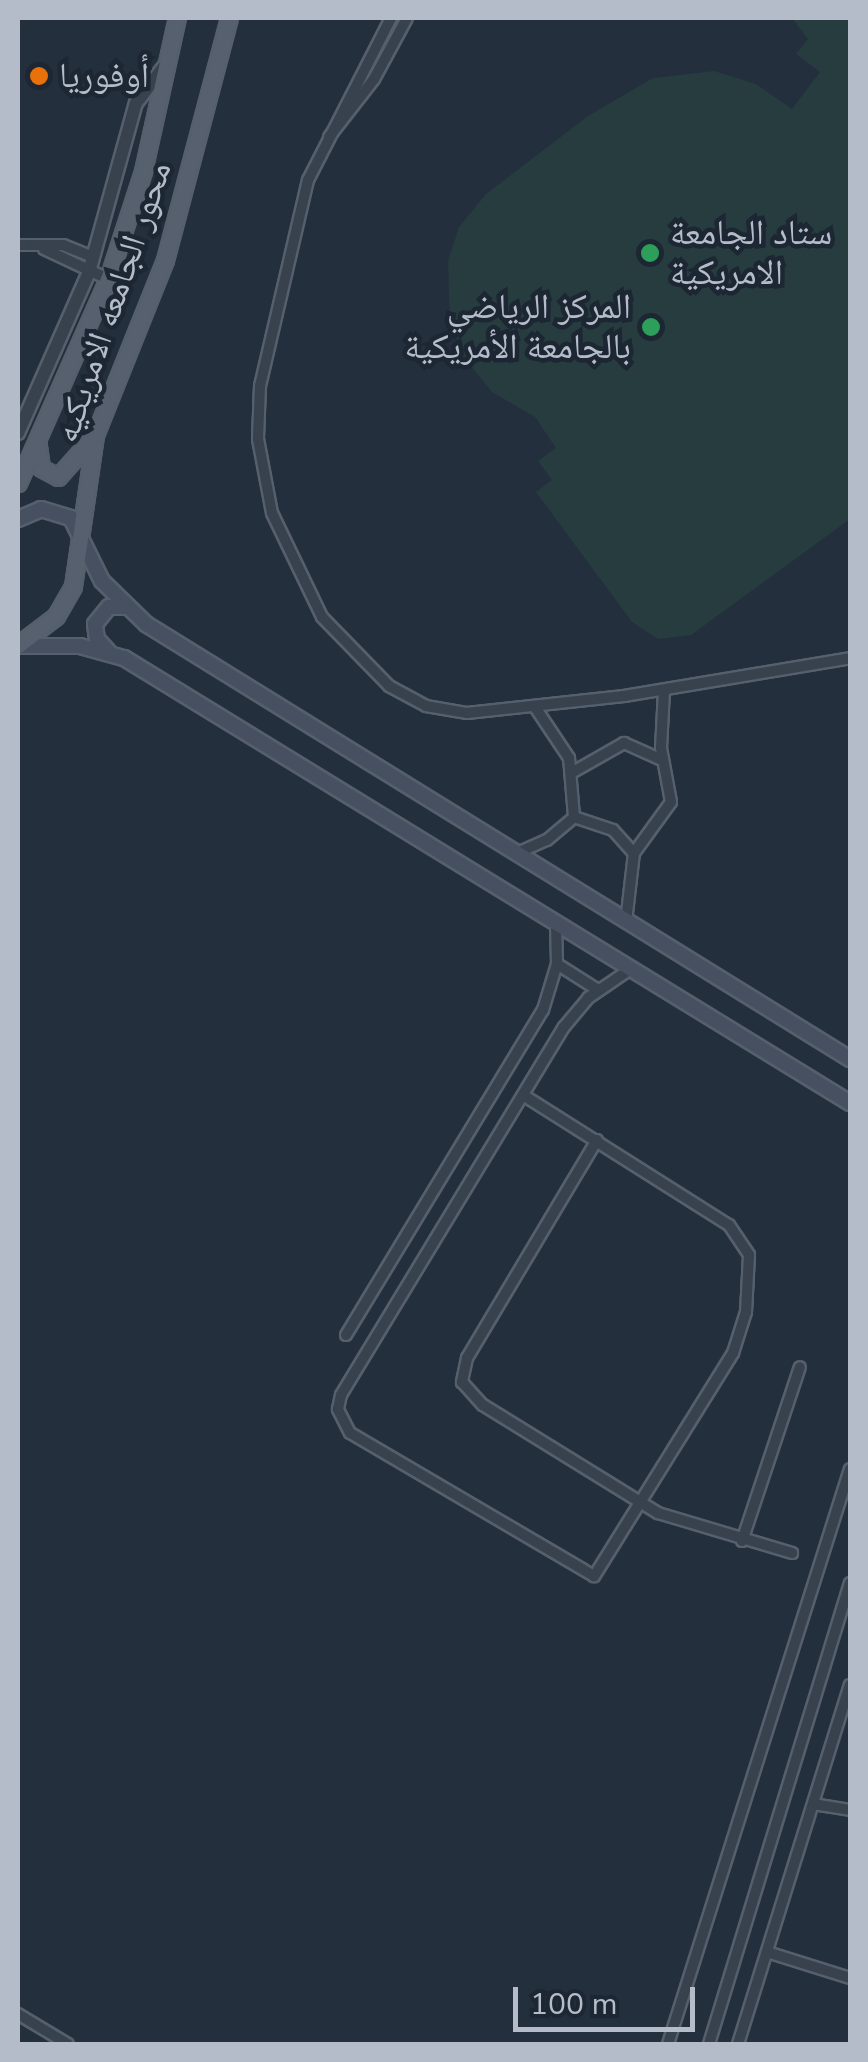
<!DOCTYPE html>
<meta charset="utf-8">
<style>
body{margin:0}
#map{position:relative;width:868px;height:2062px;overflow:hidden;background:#242f3e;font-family:"Nunito Sans","Noto Naskh Arabic",sans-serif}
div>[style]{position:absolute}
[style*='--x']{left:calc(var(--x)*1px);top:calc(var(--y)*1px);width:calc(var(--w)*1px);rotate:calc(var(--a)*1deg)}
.green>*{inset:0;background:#263c3f}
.roads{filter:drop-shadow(2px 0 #565f6c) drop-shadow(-2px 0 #565f6c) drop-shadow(0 2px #565f6c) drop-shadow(0 -2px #565f6c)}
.minor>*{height:10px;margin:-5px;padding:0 5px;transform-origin:5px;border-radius:5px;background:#38414e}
.tertiary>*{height:12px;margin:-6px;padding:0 6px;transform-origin:6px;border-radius:6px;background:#38414e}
.secondary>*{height:14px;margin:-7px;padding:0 7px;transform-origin:7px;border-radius:7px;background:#465061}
.primary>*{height:15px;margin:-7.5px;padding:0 7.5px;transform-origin:7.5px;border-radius:7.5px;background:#56606e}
.dots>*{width:28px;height:28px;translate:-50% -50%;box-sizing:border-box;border:5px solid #1d2633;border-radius:50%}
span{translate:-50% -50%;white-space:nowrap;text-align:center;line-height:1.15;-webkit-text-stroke:9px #1d2633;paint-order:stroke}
.poi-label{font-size:35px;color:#b4bcc9}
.left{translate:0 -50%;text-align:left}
.right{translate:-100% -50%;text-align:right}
.street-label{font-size:35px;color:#b4bcc9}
.frame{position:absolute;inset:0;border:20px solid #b4bcc9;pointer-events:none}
.scale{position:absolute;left:513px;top:1987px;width:182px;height:45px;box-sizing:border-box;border:5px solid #b4bcc9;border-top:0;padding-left:12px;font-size:30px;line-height:35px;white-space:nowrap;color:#b4bcc9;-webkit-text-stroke:8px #1d2633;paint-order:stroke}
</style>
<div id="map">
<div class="green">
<i style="clip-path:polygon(792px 18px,850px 18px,850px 519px,691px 635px,658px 639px,632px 622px,536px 492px,552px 480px,538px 461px,556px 448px,535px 417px,492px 392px,466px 360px,450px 320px,448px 261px,459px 227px,486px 194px,588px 116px,653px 78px,714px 71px,756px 84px,792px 109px,820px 72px,796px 54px,808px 39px)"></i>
</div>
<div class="roads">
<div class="minor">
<i style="--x:391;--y:18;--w:182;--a:117.1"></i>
<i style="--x:308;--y:180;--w:212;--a:103.1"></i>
<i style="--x:260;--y:386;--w:53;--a:92.2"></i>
<i style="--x:258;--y:439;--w:75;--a:79.3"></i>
<i style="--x:272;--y:513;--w:115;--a:64.3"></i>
<i style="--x:322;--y:617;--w:96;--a:45.8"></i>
<i style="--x:389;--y:686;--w:42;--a:28.4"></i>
<i style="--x:426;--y:706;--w:42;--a:9.7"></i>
<i style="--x:467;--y:713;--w:158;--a:-6.2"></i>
<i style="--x:624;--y:696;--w:229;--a:-9.5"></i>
<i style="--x:329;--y:137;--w:73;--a:-52.2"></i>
<i style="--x:374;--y:79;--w:69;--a:-61.6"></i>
<i style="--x:18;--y:245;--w:45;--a:0"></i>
<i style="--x:63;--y:245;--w:32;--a:22"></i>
<i style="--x:44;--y:249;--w:71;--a:25.1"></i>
<i style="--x:573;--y:772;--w:59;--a:-29.6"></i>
<i style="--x:624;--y:743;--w:42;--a:24.1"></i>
<i style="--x:574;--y:817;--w:41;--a:18.4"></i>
<i style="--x:613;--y:830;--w:31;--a:48"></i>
<i style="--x:515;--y:854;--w:35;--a:-24"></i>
<i style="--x:547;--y:840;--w:35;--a:-40"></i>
<i style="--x:574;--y:817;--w:59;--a:-94.8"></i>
<i style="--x:569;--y:758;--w:61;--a:-123.7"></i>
<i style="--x:626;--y:922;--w:69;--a:-83.4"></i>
<i style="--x:634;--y:853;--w:63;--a:-54"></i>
<i style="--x:671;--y:802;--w:55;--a:-100.5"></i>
<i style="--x:661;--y:748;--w:58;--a:-87"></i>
<i style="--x:557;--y:964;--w:49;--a:32.4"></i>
<i style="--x:523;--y:1095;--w:244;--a:32.3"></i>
<i style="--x:729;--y:1225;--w:36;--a:56"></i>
<i style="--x:749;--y:1255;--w:57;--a:93"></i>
<i style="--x:746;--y:1312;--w:43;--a:107.6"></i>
<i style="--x:733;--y:1353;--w:263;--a:121.9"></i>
<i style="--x:594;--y:1576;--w:283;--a:-149.6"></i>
<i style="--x:350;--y:1433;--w:27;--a:-117"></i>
<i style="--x:338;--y:1409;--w:14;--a:-78"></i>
<i style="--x:341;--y:1395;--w:430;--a:-58.8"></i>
<i style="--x:564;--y:1027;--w:38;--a:-50"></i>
<i style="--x:588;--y:998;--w:50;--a:-34.3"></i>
<i style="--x:597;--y:1140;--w:254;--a:120.8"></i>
<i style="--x:467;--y:1358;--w:25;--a:102"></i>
<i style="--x:462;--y:1382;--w:31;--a:48"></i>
<i style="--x:483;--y:1405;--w:206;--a:31.7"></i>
<i style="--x:658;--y:1513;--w:140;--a:16.6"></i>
<i style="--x:346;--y:1335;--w:380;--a:-58.8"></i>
<i style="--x:543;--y:1010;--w:48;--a:-73.1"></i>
<i style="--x:557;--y:964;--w:40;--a:-91.4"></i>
<i style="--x:742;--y:1541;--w:183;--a:-71.6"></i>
<i style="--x:813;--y:1804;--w:37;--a:9"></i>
<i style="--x:767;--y:1952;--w:87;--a:17.4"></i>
<i style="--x:18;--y:2014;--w:58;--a:31"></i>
<i style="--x:668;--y:2044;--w:603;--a:-72.44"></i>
<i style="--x:709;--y:2044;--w:482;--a:-73"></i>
<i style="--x:738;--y:2044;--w:376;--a:-72.7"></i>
</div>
<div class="tertiary">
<i style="--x:18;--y:433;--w:176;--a:-66.2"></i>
<i style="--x:89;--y:272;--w:175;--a:-74.5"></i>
<i style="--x:136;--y:103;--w:51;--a:-52.2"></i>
</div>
<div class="secondary">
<i style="--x:18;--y:519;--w:25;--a:-23"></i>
<i style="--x:41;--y:509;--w:31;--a:17"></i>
<i style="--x:71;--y:518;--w:70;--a:63.8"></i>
<i style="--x:102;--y:581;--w:62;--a:44.3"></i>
<i style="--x:146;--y:624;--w:828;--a:31.71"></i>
<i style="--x:18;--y:646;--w:62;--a:0"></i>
<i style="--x:80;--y:646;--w:46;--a:15.3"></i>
<i style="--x:124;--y:658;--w:852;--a:31.51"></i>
<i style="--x:108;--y:651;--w:16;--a:-133"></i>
<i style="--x:97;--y:639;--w:15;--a:-98"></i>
<i style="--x:95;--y:624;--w:22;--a:-51"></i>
<i style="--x:109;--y:607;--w:15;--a:0"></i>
</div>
<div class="primary">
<i style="--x:38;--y:446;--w:22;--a:82"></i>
<i style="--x:41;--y:468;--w:19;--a:28"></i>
<i style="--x:58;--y:477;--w:48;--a:-48.4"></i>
<i style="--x:18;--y:483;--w:223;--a:-66.2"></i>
<i style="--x:108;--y:279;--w:114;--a:-72"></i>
<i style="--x:143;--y:171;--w:157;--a:-77.5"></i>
<i style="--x:18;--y:645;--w:48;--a:-37.3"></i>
<i style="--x:56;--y:616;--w:34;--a:-60"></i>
<i style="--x:73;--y:586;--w:153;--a:-81.7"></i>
<i style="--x:95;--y:435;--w:188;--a:-68.2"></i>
<i style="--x:165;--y:260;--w:250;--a:-75.2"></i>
</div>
</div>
<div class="dots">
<i style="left:39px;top:76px;background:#e8710a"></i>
<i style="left:650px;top:253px;background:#2e9e5b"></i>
<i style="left:651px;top:327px;background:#2e9e5b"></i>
</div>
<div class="poi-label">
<span class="left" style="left:59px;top:76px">أوفوريا</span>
<span class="left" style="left:670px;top:253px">ستاد الجامعة<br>الامريكية</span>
<span class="right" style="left:631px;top:327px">المركز الرياضي<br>بالجامعة الأمريكية</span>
</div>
<div class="street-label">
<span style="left:113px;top:302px;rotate:-71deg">محور الجامعه الامريكيه</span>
</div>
<div class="frame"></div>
<div class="scale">100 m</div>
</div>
